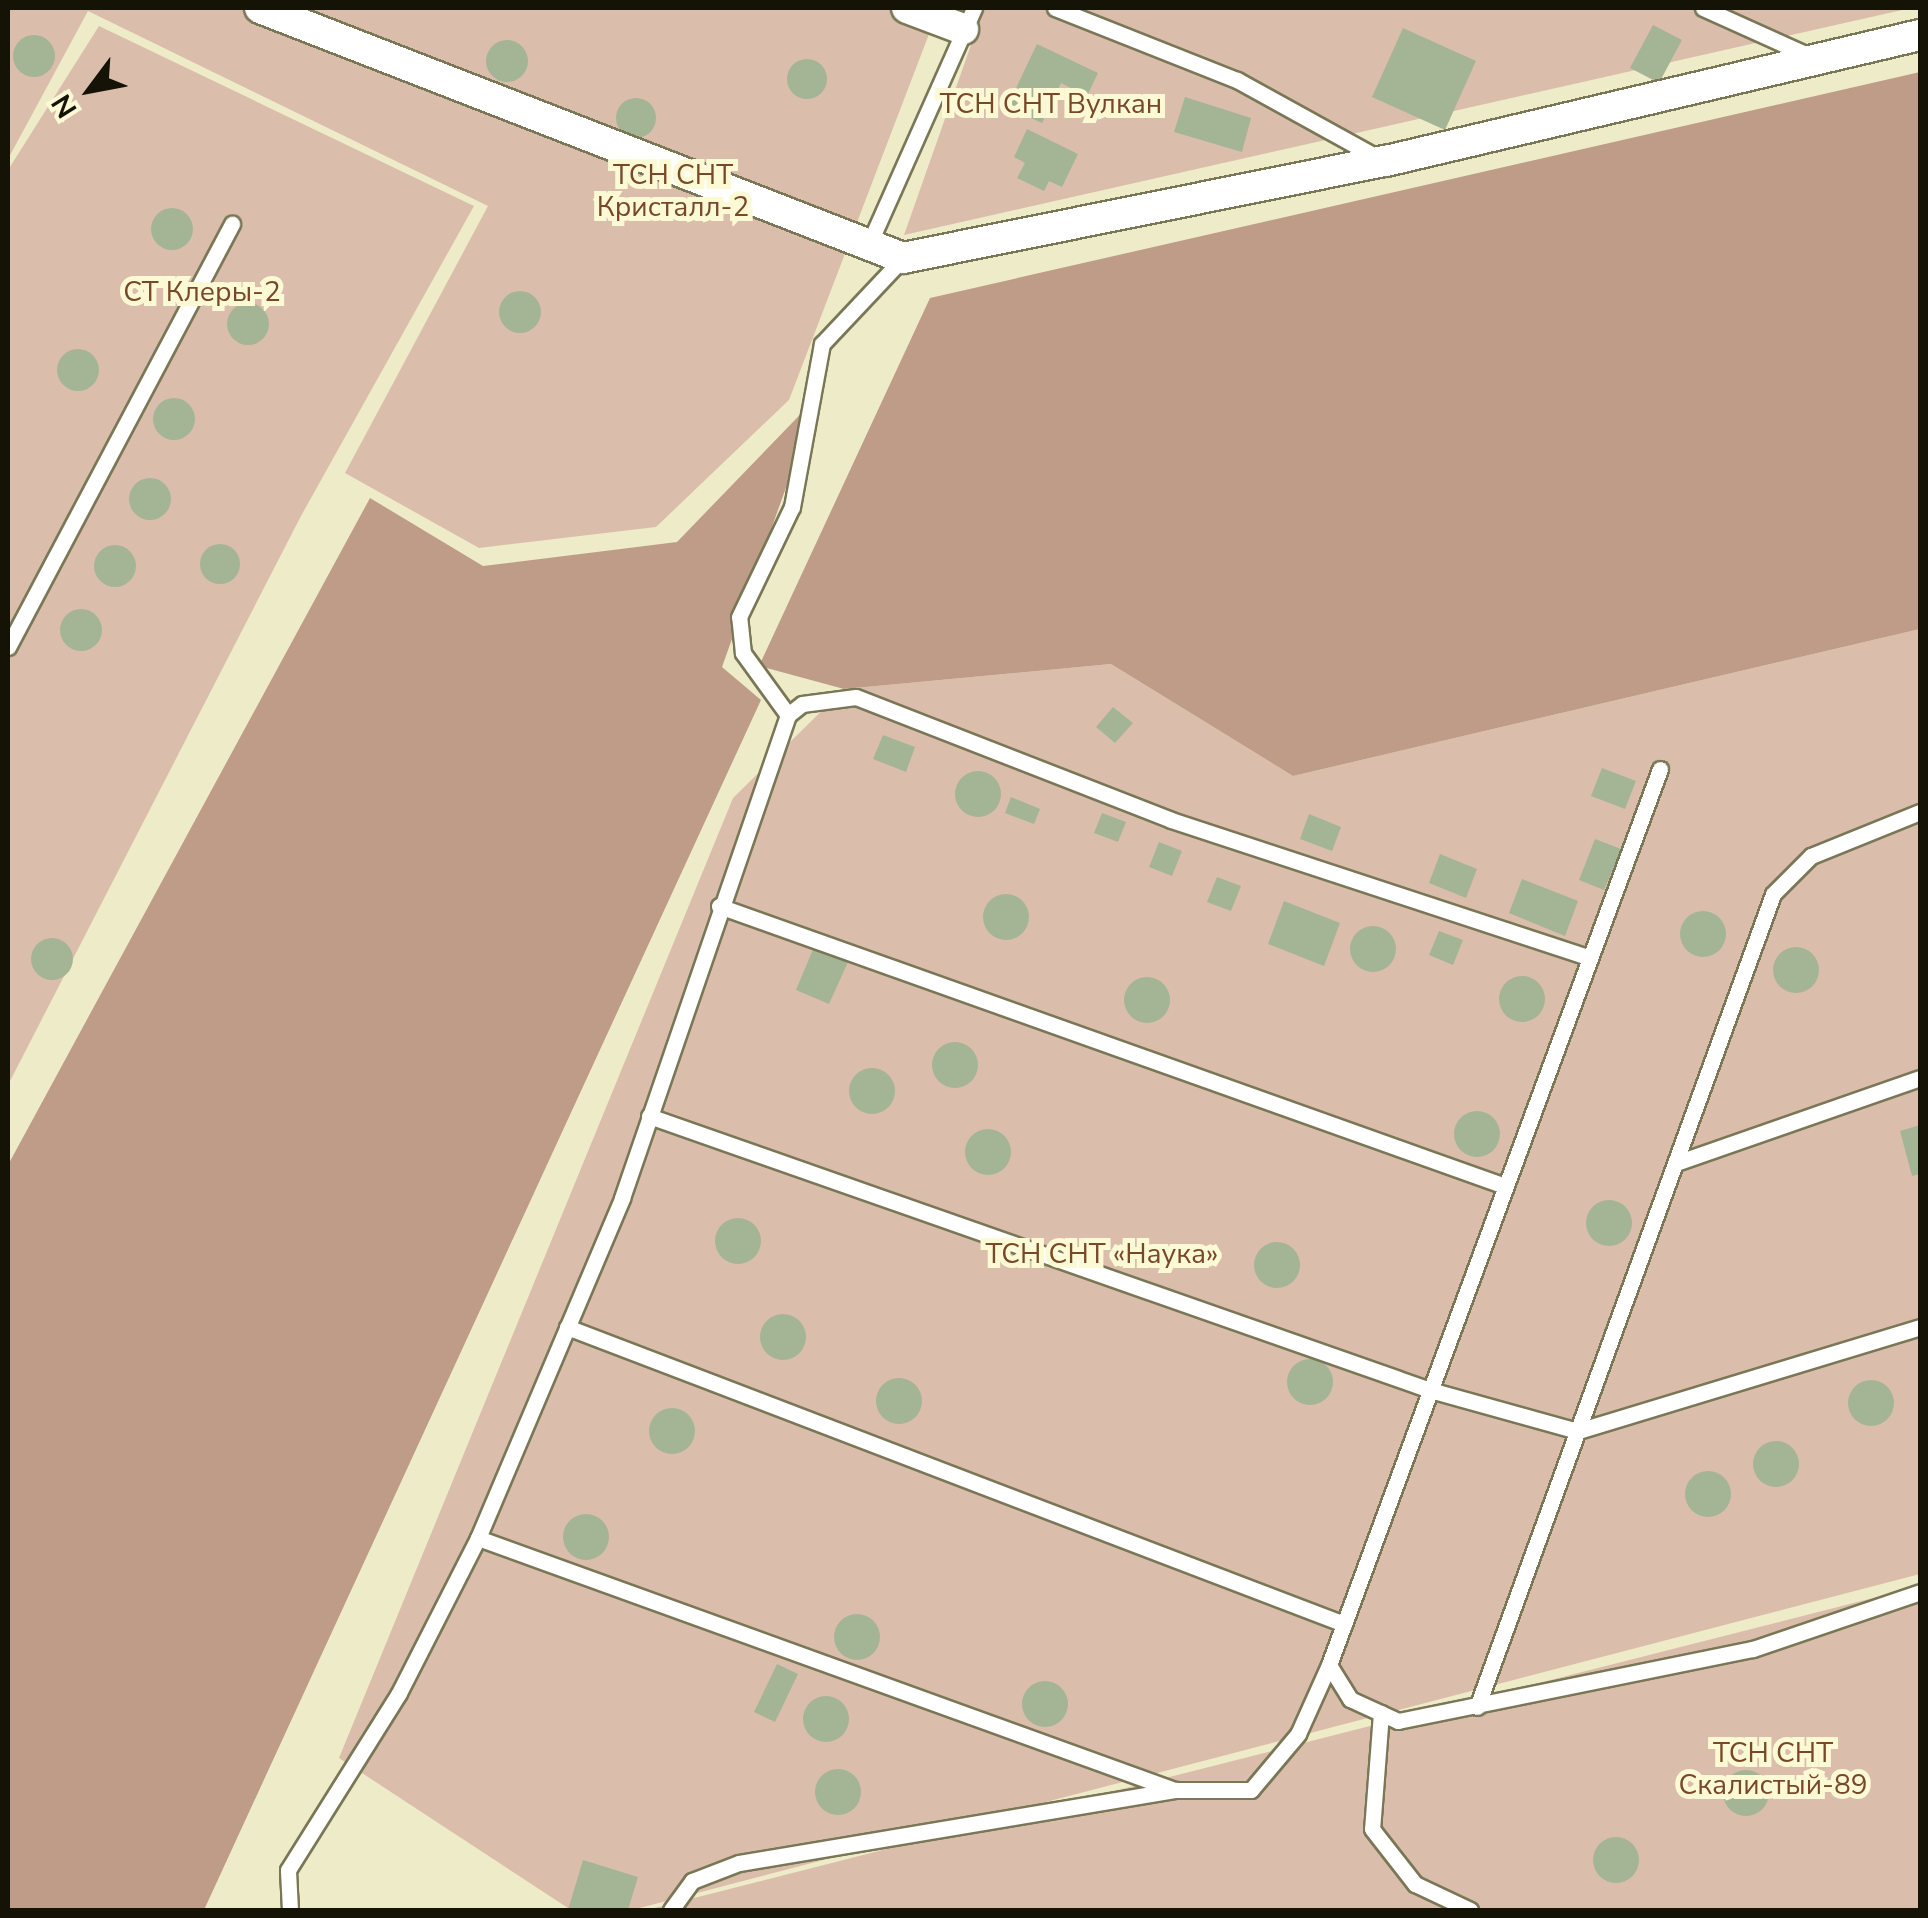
<!DOCTYPE html>
<meta charset="utf-8">
<style>
body{margin:0}
#map{position:relative;width:1928px;height:1918px;overflow:hidden;background:#eeecc8;font-family:"Nunito Sans",sans-serif}
div>[style]{position:absolute}
[style*='--x']{left:calc(var(--x)*1px);top:calc(var(--y)*1px);width:calc(var(--w)*1px);rotate:calc(var(--a)*1deg)}
.green>*{inset:0;background:#dbbdac}
.forest>*{inset:0;background:#bf9c88}
.building>*{inset:0;background:#a4b595}
.round{border-radius:50%}
.roads{filter:drop-shadow(2px 0 #797756) drop-shadow(-2px 0 #797756) drop-shadow(0 2px #797756) drop-shadow(0 -2px #797756)}
.lane>*{height:15px;margin:-7.5px;padding:0 7.5px;transform-origin:7.5px;border-radius:7.5px;background:#fff}
.street>*{height:30px;margin:-15px;padding:0 15px;transform-origin:15px;border-radius:15px;background:#fff}
span{translate:-50% -50%;white-space:nowrap;text-align:center;line-height:1.15;-webkit-text-stroke:10px #fcfad5;paint-order:stroke}
.park-label{font-size:28px;color:#79482a}
.frame{position:absolute;inset:0;border:10px solid #141306;pointer-events:none}
.north{position:absolute;left:40px;top:40px;width:100px;height:100px;-webkit-text-stroke:8px #fcfad5;paint-order:stroke;rotate:238deg;font-size:28px;font-weight:700;line-height:40px;text-align:center;color:#141306}
.north::after{content:'';display:block;margin:auto;width:35px;height:45px;background:#141306;clip-path:polygon(50% 0,100% 100%,50% 72%,0 100%)}
</style>
<div id="map">
<div class="green">
<i style="clip-path:polygon(8px 8px,939px 8px,789px 400px,656px 527px,479px 548px,345px 473px,488px 206px,88px 11px,8px 159px)"></i>
<i style="clip-path:polygon(984px 8px,1911px 8px,904px 235px)"></i>
<i style="clip-path:polygon(99px 26px,474px 206px,301px 516px,8px 1085px,8px 170px)"></i>
<i style="clip-path:polygon(1920px 629px,1920px 1574px,632px 1910px,571px 1910px,339px 1758px,733px 798px,844px 689px,1111px 664px,1293px 776px)"></i>
<i style="clip-path:polygon(1920px 1586px,1920px 1910px,647px 1910px)"></i>
</div>
<div class="forest">
<i style="clip-path:polygon(1920px 72px,1920px 629px,1293px 776px,1111px 664px,844px 689px,759px 666px,930px 298px)"></i>
<i style="clip-path:polygon(819px 395px,722px 667px,761px 700px,204px 1910px,8px 1910px,8px 1165px,370px 498px,483px 566px,677px 542px)"></i>
</div>
<div class="building">
<i style="clip-path:polygon(1653px 25px,1682px 40px,1659px 83px,1630px 68px)"></i>
<i style="clip-path:polygon(1403px 28px,1476px 61px,1445px 130px,1372px 97px)"></i>
<i class="round" style="left:13px;top:35px;width:42px;height:42px"></i>
<i class="round" style="left:486px;top:40px;width:42px;height:42px"></i>
<i style="clip-path:polygon(1037px 44px,1098px 73px,1087px 96px,1061px 83px,1042px 123px,1007px 107px)"></i>
<i class="round" style="left:787px;top:59px;width:40px;height:40px"></i>
<i style="clip-path:polygon(1185px 97px,1251px 118px,1242px 152px,1174px 132px)"></i>
<i class="round" style="left:616px;top:98px;width:40px;height:40px"></i>
<i style="clip-path:polygon(1027px 129px,1078px 154px,1062px 187px,1049px 181px,1044px 191px,1017px 178px,1025px 163px,1014px 157px)"></i>
<i class="round" style="left:151px;top:208px;width:42px;height:42px"></i>
<i class="round" style="left:499px;top:291px;width:42px;height:42px"></i>
<i class="round" style="left:227px;top:303px;width:42px;height:42px"></i>
<i class="round" style="left:57px;top:349px;width:42px;height:42px"></i>
<i class="round" style="left:153px;top:398px;width:42px;height:42px"></i>
<i class="round" style="left:129px;top:478px;width:42px;height:42px"></i>
<i class="round" style="left:200px;top:544px;width:40px;height:40px"></i>
<i class="round" style="left:94px;top:545px;width:42px;height:42px"></i>
<i class="round" style="left:60px;top:609px;width:42px;height:42px"></i>
<i style="clip-path:polygon(1113px 707px,1133px 723px,1115px 743px,1096px 727px)"></i>
<i style="clip-path:polygon(883px 735px,915px 747px,906px 772px,873px 759px)"></i>
<i style="clip-path:polygon(1602px 768px,1636px 781px,1625px 809px,1591px 796px)"></i>
<i class="round" style="left:955px;top:771px;width:46px;height:46px"></i>
<i style="clip-path:polygon(1011px 797px,1040px 809px,1034px 824px,1005px 813px)"></i>
<i style="clip-path:polygon(1102px 813px,1126px 822px,1118px 842px,1094px 833px)"></i>
<i style="clip-path:polygon(1309px 814px,1341px 827px,1332px 851px,1300px 839px)"></i>
<i style="clip-path:polygon(1595px 839px,1621px 849px,1604px 890px,1579px 880px)"></i>
<i style="clip-path:polygon(1159px 842px,1182px 851px,1172px 876px,1149px 867px)"></i>
<i style="clip-path:polygon(1440px 854px,1477px 869px,1466px 898px,1429px 883px)"></i>
<i style="clip-path:polygon(1217px 877px,1241px 886px,1231px 911px,1207px 902px)"></i>
<i style="clip-path:polygon(1522px 879px,1578px 901px,1565px 936px,1509px 913px)"></i>
<i class="round" style="left:983px;top:894px;width:46px;height:46px"></i>
<i style="clip-path:polygon(1284px 901px,1340px 923px,1324px 966px,1268px 944px)"></i>
<i class="round" style="left:1680px;top:911px;width:46px;height:46px"></i>
<i class="round" style="left:1350px;top:926px;width:46px;height:46px"></i>
<i style="clip-path:polygon(1439px 931px,1463px 940px,1453px 965px,1429px 955px)"></i>
<i class="round" style="left:31px;top:938px;width:42px;height:42px"></i>
<i class="round" style="left:1773px;top:947px;width:46px;height:46px"></i>
<i style="clip-path:polygon(814px 947px,848px 962px,829px 1004px,796px 990px)"></i>
<i class="round" style="left:1499px;top:976px;width:46px;height:46px"></i>
<i class="round" style="left:1124px;top:977px;width:46px;height:46px"></i>
<i class="round" style="left:932px;top:1042px;width:46px;height:46px"></i>
<i class="round" style="left:849px;top:1068px;width:46px;height:46px"></i>
<i class="round" style="left:1454px;top:1111px;width:46px;height:46px"></i>
<i style="clip-path:polygon(1920px 1125px,1920px 1174px,1912px 1176px,1900px 1131px)"></i>
<i class="round" style="left:965px;top:1129px;width:46px;height:46px"></i>
<i class="round" style="left:1586px;top:1200px;width:46px;height:46px"></i>
<i class="round" style="left:715px;top:1218px;width:46px;height:46px"></i>
<i class="round" style="left:1254px;top:1242px;width:46px;height:46px"></i>
<i class="round" style="left:760px;top:1314px;width:46px;height:46px"></i>
<i class="round" style="left:1287px;top:1359px;width:46px;height:46px"></i>
<i class="round" style="left:876px;top:1378px;width:46px;height:46px"></i>
<i class="round" style="left:1848px;top:1380px;width:46px;height:46px"></i>
<i class="round" style="left:649px;top:1408px;width:46px;height:46px"></i>
<i class="round" style="left:1753px;top:1441px;width:46px;height:46px"></i>
<i class="round" style="left:1685px;top:1471px;width:46px;height:46px"></i>
<i class="round" style="left:563px;top:1514px;width:46px;height:46px"></i>
<i class="round" style="left:834px;top:1614px;width:46px;height:46px"></i>
<i style="clip-path:polygon(777px 1664px,798px 1674px,775px 1722px,754px 1712px)"></i>
<i class="round" style="left:1022px;top:1681px;width:46px;height:46px"></i>
<i class="round" style="left:803px;top:1696px;width:46px;height:46px"></i>
<i class="round" style="left:815px;top:1769px;width:46px;height:46px"></i>
<i class="round" style="left:1723px;top:1770px;width:46px;height:46px"></i>
<i class="round" style="left:1593px;top:1837px;width:46px;height:46px"></i>
<i style="clip-path:polygon(583px 1860px,638px 1877px,628px 1910px,568px 1910px)"></i>
</div>
<div class="roads">
<div class="lane">
<i style="--x:1055;--y:8;--w:196;--a:21.6"></i>
<i style="--x:1237;--y:80;--w:166;--a:28.9"></i>
<i style="--x:1703;--y:8;--w:117;--a:24.2"></i>
<i style="--x:869;--y:244;--w:258;--a:-66"></i>
<i style="--x:8;--y:647;--w:479;--a:-62.1"></i>
<i style="--x:788;--y:715;--w:77;--a:-126"></i>
<i style="--x:743;--y:653;--w:36;--a:-96"></i>
<i style="--x:739;--y:617;--w:122;--a:-64.3"></i>
<i style="--x:792;--y:507;--w:166;--a:-79.6"></i>
<i style="--x:822;--y:344;--w:118;--a:-46.7"></i>
<i style="--x:1660;--y:769;--w:955;--a:110.28"></i>
<i style="--x:1329;--y:1665;--w:40;--a:58"></i>
<i style="--x:1350;--y:1699;--w:53;--a:24.6"></i>
<i style="--x:1398;--y:1721;--w:362;--a:-11.5"></i>
<i style="--x:1753;--y:1649;--w:176;--a:-18.8"></i>
<i style="--x:719;--y:906;--w:834;--a:19.61"></i>
<i style="--x:649;--y:1116;--w:828;--a:19.33"></i>
<i style="--x:1430;--y:1390;--w:154;--a:15.5"></i>
<i style="--x:1578;--y:1431;--w:357;--a:-16.9"></i>
<i style="--x:1676;--y:1163;--w:258;--a:-19.2"></i>
<i style="--x:567;--y:1327;--w:832;--a:20.92"></i>
<i style="--x:478;--y:1538;--w:738;--a:19.88"></i>
<i style="--x:1477;--y:1707;--w:865;--a:-69.99"></i>
<i style="--x:1773;--y:894;--w:54;--a:-45"></i>
<i style="--x:1811;--y:856;--w:118;--a:-22"></i>
<i style="--x:1381;--y:1713;--w:116;--a:94.4"></i>
<i style="--x:1372;--y:1829;--w:70;--a:52"></i>
<i style="--x:1415;--y:1884;--w:61;--a:25.3"></i>
<i style="--x:290;--y:1910;--w:40;--a:-92.9"></i>
<i style="--x:288;--y:1870;--w:209;--a:-57.9"></i>
<i style="--x:399;--y:1693;--w:174;--a:-63"></i>
<i style="--x:478;--y:1538;--w:369;--a:-67"></i>
<i style="--x:622;--y:1198;--w:511;--a:-71.03"></i>
<i style="--x:788;--y:715;--w:18;--a:-38"></i>
<i style="--x:802;--y:704;--w:54;--a:-7.4"></i>
<i style="--x:856;--y:697;--w:338;--a:21.3"></i>
<i style="--x:1171;--y:820;--w:441;--a:18.2"></i>
<i style="--x:671;--y:1910;--w:36;--a:-54"></i>
<i style="--x:692;--y:1881;--w:50;--a:-21"></i>
<i style="--x:739;--y:1863;--w:443;--a:-9.5"></i>
<i style="--x:1176;--y:1790;--w:75;--a:0"></i>
<i style="--x:1251;--y:1790;--w:73;--a:-50"></i>
<i style="--x:1298;--y:1734;--w:76;--a:-65.8"></i>
</div>
<div class="street">
<i style="--x:260;--y:8;--w:690;--a:21.25"></i>
<i style="--x:903;--y:258;--w:493;--a:-11.4"></i>
<i style="--x:1386;--y:161;--w:549;--a:-13.28"></i>
<i style="--x:907;--y:8;--w:60;--a:20.6"></i>
</div>
</div>
<div class="park-label">
<span style="left:1051px;top:104px">ТСН СНТ Вулкан</span>
<span style="left:673px;top:191px">ТСН СНТ<br>Кристалл-2</span>
<span style="left:202px;top:292px">СТ Клеры-2</span>
<span style="left:1102px;top:1254px">ТСН СНТ «Наука»</span>
<span style="left:1773px;top:1769px">ТСН СНТ<br>Скалистый-89</span>
</div>
<div class="frame"></div>
<div class="north">N</div>
</div>
